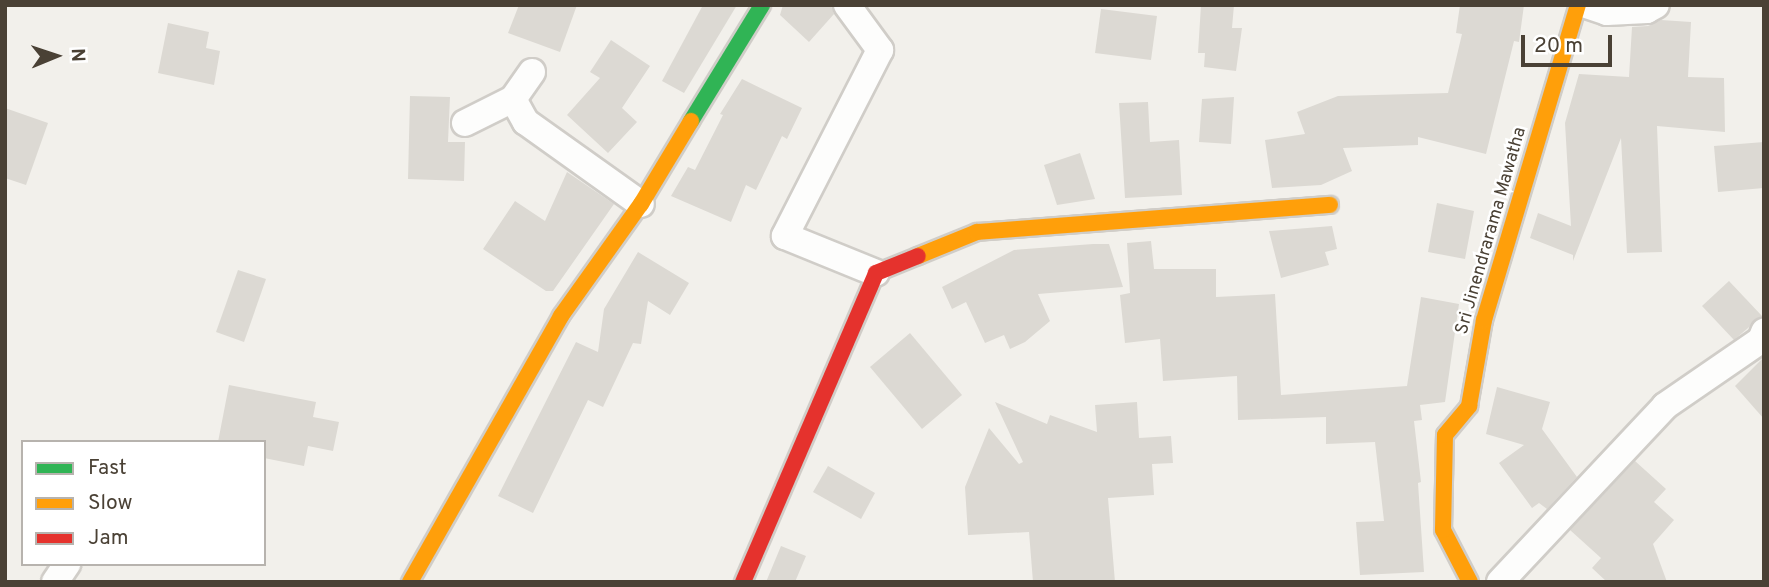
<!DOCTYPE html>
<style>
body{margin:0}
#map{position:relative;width:1769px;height:587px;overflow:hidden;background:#f2f0eb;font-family:Overpass,sans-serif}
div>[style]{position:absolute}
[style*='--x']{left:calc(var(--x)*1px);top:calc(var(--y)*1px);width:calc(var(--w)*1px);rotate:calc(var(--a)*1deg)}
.building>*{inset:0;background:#dcd9d3}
.roads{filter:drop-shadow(2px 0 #d0cdc8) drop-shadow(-2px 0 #d0cdc8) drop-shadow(0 2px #d0cdc8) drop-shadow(0 -2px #d0cdc8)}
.street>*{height:26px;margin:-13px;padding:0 13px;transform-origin:13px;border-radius:13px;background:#fdfdfc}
.fast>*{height:16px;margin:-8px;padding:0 8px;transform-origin:8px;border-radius:8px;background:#30b455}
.slow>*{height:16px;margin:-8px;padding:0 8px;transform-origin:8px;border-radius:8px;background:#ff9f0a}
.jam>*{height:16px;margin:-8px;padding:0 8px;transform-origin:8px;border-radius:8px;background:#e5322d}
span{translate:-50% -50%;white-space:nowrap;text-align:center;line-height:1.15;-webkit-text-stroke:5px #fff;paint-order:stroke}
.street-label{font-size:18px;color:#4a4135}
.frame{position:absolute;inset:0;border:7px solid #4a4135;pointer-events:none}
.legend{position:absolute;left:21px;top:440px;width:245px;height:126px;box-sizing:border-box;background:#fff;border:2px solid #b7b3ae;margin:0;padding:9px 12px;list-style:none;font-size:21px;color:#4a4135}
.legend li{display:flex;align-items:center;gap:14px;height:35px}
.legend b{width:35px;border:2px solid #b7b3ae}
.north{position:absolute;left:21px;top:21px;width:70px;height:70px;-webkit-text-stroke:5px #fff;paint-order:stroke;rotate:88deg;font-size:19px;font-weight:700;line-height:28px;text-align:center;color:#4a4135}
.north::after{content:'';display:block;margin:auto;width:24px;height:32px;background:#4a4135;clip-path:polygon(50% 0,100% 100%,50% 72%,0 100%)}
.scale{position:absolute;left:1521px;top:35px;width:91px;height:32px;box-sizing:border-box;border:4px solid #4a4135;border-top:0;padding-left:9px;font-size:21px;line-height:24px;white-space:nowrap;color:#4a4135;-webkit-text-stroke:5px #fff;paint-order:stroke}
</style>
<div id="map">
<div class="building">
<i style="clip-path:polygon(519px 5px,577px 5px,560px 52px,508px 33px)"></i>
<i style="clip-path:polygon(703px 5px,737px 5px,684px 93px,662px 81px)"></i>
<i style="clip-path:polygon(783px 5px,831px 5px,834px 14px,809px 42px,780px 15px)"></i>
<i style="clip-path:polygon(1201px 5px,1234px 5px,1232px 28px,1242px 28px,1236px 71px,1204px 67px,1205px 53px,1198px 53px)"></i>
<i style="clip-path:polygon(1460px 5px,1524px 5px,1519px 42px,1514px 41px,1486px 154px,1418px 137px,1418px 145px,1343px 148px,1352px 171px,1321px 185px,1272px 188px,1265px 140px,1305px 134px,1297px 112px,1338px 96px,1448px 93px,1462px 34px,1456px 33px)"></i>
<i style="clip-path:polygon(1101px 9px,1157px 16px,1151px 60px,1095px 53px)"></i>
<i style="clip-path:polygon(1661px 20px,1691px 22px,1688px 77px,1724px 78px,1725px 132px,1657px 126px,1662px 252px,1627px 253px,1621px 138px,1573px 261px,1573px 255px,1530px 238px,1538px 213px,1571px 226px,1565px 123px,1579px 74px,1629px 77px,1632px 27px,1648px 26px)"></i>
<i style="clip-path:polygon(168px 23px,209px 32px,206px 48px,220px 51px,214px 85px,158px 73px)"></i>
<i style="clip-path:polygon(611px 40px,650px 66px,622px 108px,637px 122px,608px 153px,567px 115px,600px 78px,590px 72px)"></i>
<i style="clip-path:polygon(742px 79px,802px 108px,787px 139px,782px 136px,756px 190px,746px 185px,731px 222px,671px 196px,688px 167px,695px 170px,723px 115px,720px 114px)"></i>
<i style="clip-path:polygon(410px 96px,450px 97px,448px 142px,465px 142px,464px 181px,408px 179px)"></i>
<i style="clip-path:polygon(1234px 97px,1231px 144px,1199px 142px,1202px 99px)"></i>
<i style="clip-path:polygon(1148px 102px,1150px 142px,1179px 140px,1182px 195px,1125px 198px,1119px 103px)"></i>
<i style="clip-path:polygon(5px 108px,48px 123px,26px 185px,5px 178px)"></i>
<i style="clip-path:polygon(1764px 142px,1764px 188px,1718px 192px,1714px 146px)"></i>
<i style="clip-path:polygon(1080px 153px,1095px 199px,1057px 205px,1044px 165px)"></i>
<i style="clip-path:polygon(567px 172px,614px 204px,553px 291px,546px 291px,483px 249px,515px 201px,545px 221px)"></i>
<i style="clip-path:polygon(1437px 203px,1474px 211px,1465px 259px,1428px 252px)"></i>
<i style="clip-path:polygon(1332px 226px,1337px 249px,1325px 252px,1329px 265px,1281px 278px,1269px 231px)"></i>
<i style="clip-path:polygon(1151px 241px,1154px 269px,1216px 269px,1216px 297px,1275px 294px,1281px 395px,1407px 386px,1421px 297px,1459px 304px,1445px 402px,1420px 405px,1422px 420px,1414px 421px,1421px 482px,1418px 483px,1424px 572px,1360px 575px,1356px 522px,1384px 521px,1375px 442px,1326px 444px,1326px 417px,1238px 420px,1237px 376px,1163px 381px,1160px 339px,1125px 343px,1120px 295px,1130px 293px,1127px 243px)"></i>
<i style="clip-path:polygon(1093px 244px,1109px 244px,1123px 287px,1038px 294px,1050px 321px,1025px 342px,1010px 349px,1004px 335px,985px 343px,966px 302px,952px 309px,942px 287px,1014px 250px)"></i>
<i style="clip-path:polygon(638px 252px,689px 283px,670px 315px,648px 301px,641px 344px,633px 343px,603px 407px,588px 400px,533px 513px,498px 496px,576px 342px,598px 352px,604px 309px)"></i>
<i style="clip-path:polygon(238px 270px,266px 279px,244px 342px,216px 332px)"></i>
<i style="clip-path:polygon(1729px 281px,1762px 316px,1734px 340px,1702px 306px)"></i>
<i style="clip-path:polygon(910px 333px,962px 395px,922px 429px,870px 367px)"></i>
<i style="clip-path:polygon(1764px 357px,1764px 419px,1735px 386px)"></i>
<i style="clip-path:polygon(229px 385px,316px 402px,313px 417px,339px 422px,333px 451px,308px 446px,304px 466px,264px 458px,264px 442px,218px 442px)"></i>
<i style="clip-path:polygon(1497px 387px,1550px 402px,1542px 429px,1577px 477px,1547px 509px,1539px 503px,1532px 508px,1499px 463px,1524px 445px,1486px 434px)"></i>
<i style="clip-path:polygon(995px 402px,1047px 424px,1050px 415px,1097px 432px,1095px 405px,1137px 402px,1139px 438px,1171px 436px,1173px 463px,1152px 464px,1154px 495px,1108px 498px,1115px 582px,1033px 582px,1029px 532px,968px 535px,965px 487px,989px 428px,1019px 464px,1023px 462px)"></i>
<i style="clip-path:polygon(1635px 461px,1666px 489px,1654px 502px,1674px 520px,1653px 544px,1667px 582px,1607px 582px,1592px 568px,1601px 558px,1570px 530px)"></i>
<i style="clip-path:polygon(828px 466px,875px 493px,861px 519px,813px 492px)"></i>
<i style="clip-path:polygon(781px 546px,806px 556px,795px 582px,766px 582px)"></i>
</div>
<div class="roads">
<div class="street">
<i style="--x:847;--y:5;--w:56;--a:53.7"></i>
<i style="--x:880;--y:50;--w:209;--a:117.1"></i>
<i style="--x:785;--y:236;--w:98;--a:22.1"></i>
<i style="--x:1586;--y:5;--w:22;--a:18"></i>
<i style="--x:1607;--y:12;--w:40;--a:-2.9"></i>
<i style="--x:1647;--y:10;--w:10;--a:-29"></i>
<i style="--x:532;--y:72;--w:33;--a:125"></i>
<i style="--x:513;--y:99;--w:26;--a:61"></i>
<i style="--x:526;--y:122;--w:141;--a:35.5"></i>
<i style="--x:465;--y:123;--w:54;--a:-26.6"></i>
<i style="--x:55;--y:582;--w:22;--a:-56"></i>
<i style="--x:1500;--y:582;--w:241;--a:-46.8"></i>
<i style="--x:1665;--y:406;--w:116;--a:-34.5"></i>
<i style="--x:1761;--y:340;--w:9;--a:-69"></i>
</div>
<div class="fast">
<i style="--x:691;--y:121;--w:136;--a:-58.5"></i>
</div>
<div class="slow">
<i style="--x:918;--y:256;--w:64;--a:-22.1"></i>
<i style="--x:977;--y:232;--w:354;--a:-4.4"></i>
<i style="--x:410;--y:582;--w:306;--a:-60.4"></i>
<i style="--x:561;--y:316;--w:138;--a:-54.5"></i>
<i style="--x:641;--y:204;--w:97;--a:-58.9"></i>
<i style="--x:1470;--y:582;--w:59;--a:-117.4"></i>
<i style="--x:1443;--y:530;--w:95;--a:-88.8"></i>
<i style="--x:1445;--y:435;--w:38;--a:-50"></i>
<i style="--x:1469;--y:406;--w:87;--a:-80.1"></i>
<i style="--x:1484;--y:320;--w:329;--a:-73.4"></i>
</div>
<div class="jam">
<i style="--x:743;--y:582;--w:336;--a:-66.7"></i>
<i style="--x:876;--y:273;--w:45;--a:-22"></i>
</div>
</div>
<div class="street-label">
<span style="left:1492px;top:231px;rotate:-74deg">Sri Jinendrarama Mawatha</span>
</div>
<div class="frame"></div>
<ul class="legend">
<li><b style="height:9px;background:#30b455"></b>Fast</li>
<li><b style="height:9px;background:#ff9f0a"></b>Slow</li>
<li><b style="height:9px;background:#e5322d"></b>Jam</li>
</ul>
<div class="north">N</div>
<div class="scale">20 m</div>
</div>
